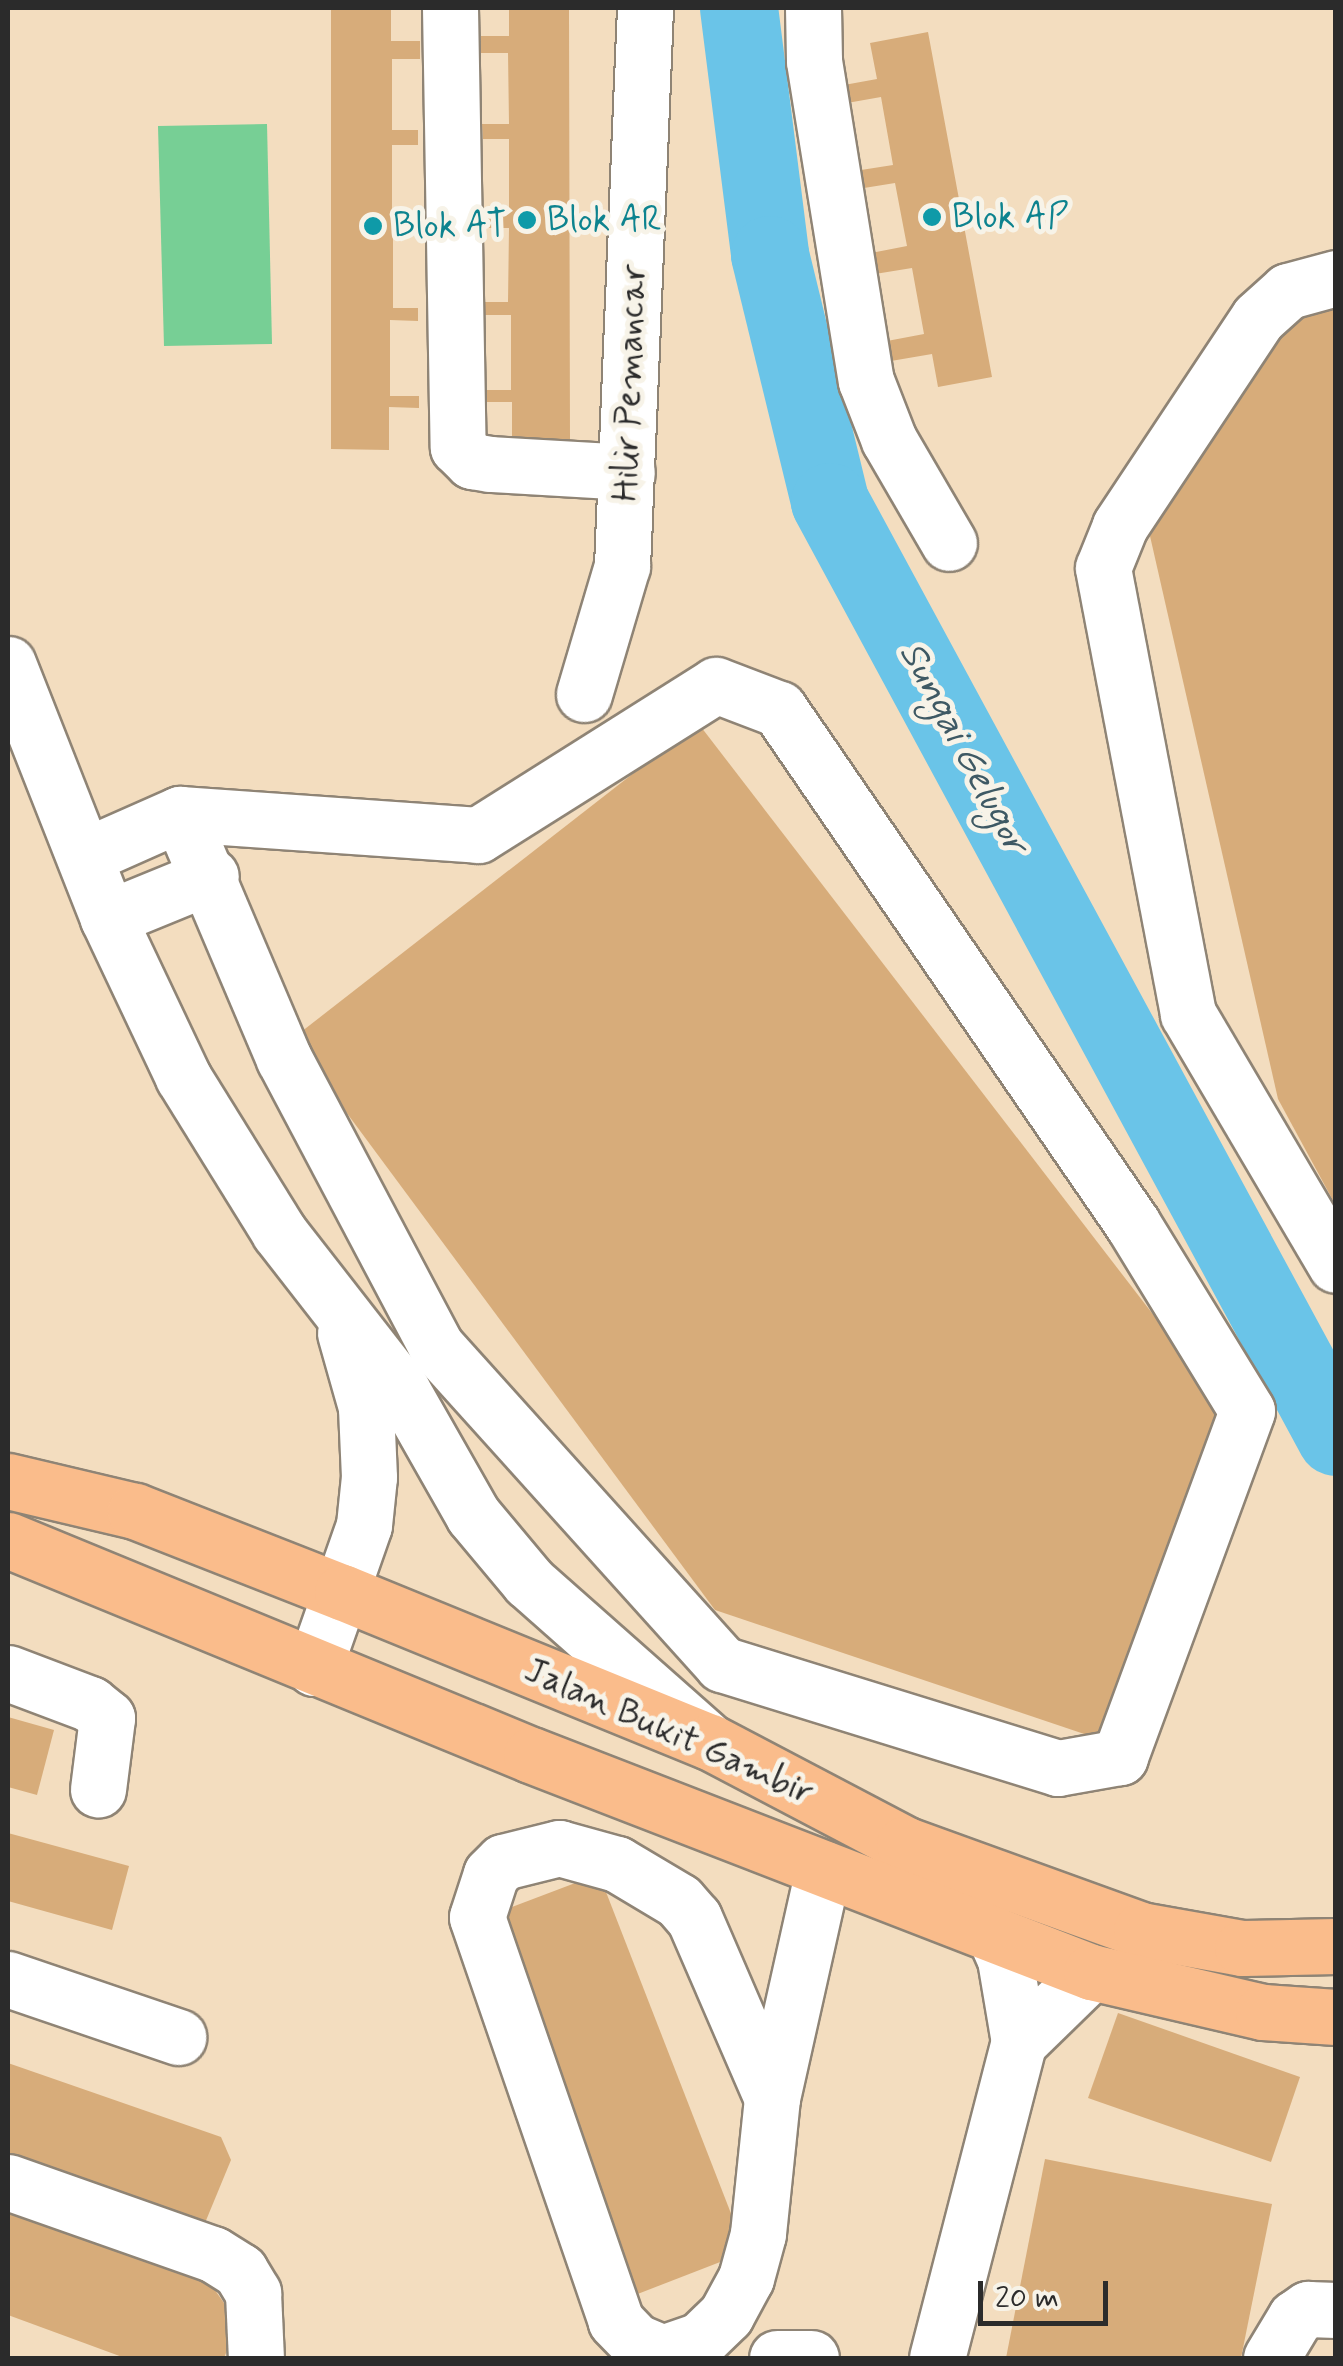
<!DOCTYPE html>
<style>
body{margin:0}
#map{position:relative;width:1343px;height:2366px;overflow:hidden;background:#f3ddbf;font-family:Mynerve,sans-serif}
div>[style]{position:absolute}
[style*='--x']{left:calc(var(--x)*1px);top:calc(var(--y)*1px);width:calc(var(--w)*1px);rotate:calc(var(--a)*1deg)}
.green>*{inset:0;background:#77cf95}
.river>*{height:78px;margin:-39px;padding:0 39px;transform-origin:39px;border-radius:39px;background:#6ac4e8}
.building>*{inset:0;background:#d7ac7a}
.roads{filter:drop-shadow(2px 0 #8f8475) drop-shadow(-2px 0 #8f8475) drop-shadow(0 2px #8f8475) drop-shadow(0 -2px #8f8475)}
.minor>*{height:55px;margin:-27.5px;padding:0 27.5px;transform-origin:27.5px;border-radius:27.5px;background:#fff}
.major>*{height:55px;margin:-27.5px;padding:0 27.5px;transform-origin:27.5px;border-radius:27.5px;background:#fabc8b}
.dots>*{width:28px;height:28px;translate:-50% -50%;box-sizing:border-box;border:5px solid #f7f3e8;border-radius:50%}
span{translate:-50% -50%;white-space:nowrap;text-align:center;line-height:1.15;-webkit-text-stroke:10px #f7f3e8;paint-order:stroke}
.culture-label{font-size:35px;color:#0d838f}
.left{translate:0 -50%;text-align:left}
.street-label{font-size:35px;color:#2b2b2b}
.water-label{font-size:38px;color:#3e5964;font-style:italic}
.frame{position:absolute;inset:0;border:10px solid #2b2b2b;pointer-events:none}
.scale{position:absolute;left:978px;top:2281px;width:130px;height:45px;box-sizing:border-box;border:5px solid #2b2b2b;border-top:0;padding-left:12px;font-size:30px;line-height:35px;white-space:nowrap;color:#2b2b2b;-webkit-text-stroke:8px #f7f3e8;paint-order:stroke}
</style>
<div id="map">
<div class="green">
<i style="clip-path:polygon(267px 124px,272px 344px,164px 346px,158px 126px)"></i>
</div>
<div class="river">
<i style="--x:739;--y:8;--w:249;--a:82.8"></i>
<i style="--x:770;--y:255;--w:254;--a:76.3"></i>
<i style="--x:830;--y:502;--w:1063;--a:61.58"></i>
</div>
<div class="building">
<i style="clip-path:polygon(509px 8px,569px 8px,570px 444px,512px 445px,512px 402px,482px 402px,482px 390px,511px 390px,511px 315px,482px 315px,483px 302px,508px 302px,509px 228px,485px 228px,485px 213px,509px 213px,509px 139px,483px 139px,482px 124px,509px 124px,508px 53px,481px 53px,481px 36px,509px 36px)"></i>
<i style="clip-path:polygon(331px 9px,391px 9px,391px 41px,420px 41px,420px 59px,392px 59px,392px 130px,418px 130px,418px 145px,392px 145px,392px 218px,415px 218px,415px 234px,393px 234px,393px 308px,418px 308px,418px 321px,390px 320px,390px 396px,419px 396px,419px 408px,389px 407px,389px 450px,331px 449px)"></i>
<i style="clip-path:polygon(928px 32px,992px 377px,938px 387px,932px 354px,891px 361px,887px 341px,924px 334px,912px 268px,875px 274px,871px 253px,907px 246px,895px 183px,864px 188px,861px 170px,893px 165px,881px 97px,847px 103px,844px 85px,877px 79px,870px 43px)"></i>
<i style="clip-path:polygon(1336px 287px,1336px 1206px,1278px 1099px,1150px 536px,1300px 292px)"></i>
<i style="clip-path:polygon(698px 723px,1225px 1408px,1108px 1742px,715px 1610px,292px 1039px)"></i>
<i style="clip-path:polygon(8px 1717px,54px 1730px,37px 1795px,8px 1787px)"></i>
<i style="clip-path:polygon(8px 1833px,129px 1866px,112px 1930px,8px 1901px)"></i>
<i style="clip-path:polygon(599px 1874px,746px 2252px,635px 2295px,488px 1916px)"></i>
<i style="clip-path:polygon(1118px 2013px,1300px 2077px,1271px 2162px,1088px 2098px)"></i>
<i style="clip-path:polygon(8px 2063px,221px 2137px,231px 2160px,200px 2235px,8px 2169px)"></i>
<i style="clip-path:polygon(1045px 2159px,1272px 2204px,1241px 2358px,1006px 2358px)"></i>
<i style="clip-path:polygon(8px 2208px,210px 2283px,238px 2323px,224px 2358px,125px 2358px,8px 2315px)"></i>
</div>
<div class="roads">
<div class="minor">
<i style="--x:450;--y:8;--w:439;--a:89"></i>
<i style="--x:458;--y:447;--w:20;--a:45"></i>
<i style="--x:472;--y:461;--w:18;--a:9"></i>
<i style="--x:490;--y:464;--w:137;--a:3.3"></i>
<i style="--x:813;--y:8;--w:53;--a:88.9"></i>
<i style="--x:814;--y:61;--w:324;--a:80.8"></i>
<i style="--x:866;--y:381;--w:63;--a:68.7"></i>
<i style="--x:889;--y:440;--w:119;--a:59.8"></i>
<i style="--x:1336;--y:278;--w:50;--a:164.8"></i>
<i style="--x:1288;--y:291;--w:40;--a:138"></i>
<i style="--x:1258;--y:318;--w:250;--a:123.6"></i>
<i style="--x:1120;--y:526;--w:45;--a:112"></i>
<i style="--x:1103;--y:568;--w:454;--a:79.2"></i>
<i style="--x:1188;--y:1014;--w:291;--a:59.5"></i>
<i style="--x:8;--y:664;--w:273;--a:68.5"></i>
<i style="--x:108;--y:918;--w:176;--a:64.7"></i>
<i style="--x:183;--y:1077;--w:182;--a:58.2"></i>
<i style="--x:279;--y:1232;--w:200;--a:52.1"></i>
<i style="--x:402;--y:1390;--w:144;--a:60.4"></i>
<i style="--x:473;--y:1515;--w:87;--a:50.1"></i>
<i style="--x:529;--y:1582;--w:234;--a:41.5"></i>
<i style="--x:716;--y:685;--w:67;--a:20.9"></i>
<i style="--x:779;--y:709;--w:624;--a:55.52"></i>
<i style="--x:1132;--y:1223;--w:220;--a:58.5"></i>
<i style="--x:1247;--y:1411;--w:369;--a:110.2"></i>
<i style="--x:1120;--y:1757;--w:63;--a:169.9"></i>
<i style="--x:1058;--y:1768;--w:352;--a:-162.8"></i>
<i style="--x:722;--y:1664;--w:428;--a:-132"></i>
<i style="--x:436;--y:1346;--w:325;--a:-117.9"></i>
<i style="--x:284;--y:1059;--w:266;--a:-113"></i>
<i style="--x:180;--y:814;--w:299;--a:4"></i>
<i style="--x:478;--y:835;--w:281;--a:-32.2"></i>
<i style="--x:584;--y:694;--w:134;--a:-73.5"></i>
<i style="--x:622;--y:566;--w:558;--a:-87.64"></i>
<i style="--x:85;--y:856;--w:104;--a:-23.9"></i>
<i style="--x:108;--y:918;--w:111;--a:-22.2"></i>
<i style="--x:314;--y:1668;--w:151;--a:-70.7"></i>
<i style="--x:364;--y:1525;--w:48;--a:-84.1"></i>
<i style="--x:369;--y:1477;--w:70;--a:-92.5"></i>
<i style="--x:366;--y:1407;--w:77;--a:-105.8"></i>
<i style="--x:8;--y:1673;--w:88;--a:20.7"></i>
<i style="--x:90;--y:1704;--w:22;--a:39"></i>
<i style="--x:107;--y:1718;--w:72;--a:97.2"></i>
<i style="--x:559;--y:1848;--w:60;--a:15.4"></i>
<i style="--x:617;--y:1864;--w:72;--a:30.8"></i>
<i style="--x:679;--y:1901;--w:23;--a:49"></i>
<i style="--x:694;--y:1918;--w:196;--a:66.6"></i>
<i style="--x:772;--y:2098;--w:137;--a:95.9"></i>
<i style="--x:758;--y:2234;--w:46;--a:105.3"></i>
<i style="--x:746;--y:2278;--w:42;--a:118.4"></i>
<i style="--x:726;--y:2315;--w:36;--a:136"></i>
<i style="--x:700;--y:2340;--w:39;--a:161"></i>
<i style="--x:663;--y:2353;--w:30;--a:-157"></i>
<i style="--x:635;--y:2341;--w:28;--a:-134"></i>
<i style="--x:616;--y:2321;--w:427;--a:-109"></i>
<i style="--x:477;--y:1917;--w:45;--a:-72"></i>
<i style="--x:491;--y:1874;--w:17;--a:-45"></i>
<i style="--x:503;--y:1862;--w:58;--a:-14"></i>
<i style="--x:8;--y:1979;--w:180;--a:18.8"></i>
<i style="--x:1019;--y:2042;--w:100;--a:-44.2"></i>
<i style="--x:772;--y:2098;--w:235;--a:-77.4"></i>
<i style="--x:8;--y:2182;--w:217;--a:19.4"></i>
<i style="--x:213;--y:2254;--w:32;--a:32"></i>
<i style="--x:240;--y:2271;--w:26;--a:59"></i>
<i style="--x:253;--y:2293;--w:65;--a:87.4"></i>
<i style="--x:777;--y:2358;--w:34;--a:0"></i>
<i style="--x:937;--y:2358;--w:326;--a:-75.5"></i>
<i style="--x:1019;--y:2042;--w:84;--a:-99.6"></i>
<i style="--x:1005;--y:1959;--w:27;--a:-114"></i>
<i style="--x:1271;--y:2358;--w:47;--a:-59"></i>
<i style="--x:1295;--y:2318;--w:16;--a:-35"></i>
<i style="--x:1308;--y:2309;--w:28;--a:2"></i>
</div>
<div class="major">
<i style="--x:8;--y:1481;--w:130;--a:13.3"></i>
<i style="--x:135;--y:1511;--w:222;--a:21.4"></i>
<i style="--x:342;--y:1592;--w:397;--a:22.2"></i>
<i style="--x:710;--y:1742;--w:219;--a:27.7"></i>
<i style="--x:904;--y:1844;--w:252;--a:19.9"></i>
<i style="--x:1141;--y:1930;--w:103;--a:10.1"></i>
<i style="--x:1242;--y:1948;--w:94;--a:-1.2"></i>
<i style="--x:8;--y:1540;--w:565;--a:22.35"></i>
<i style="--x:531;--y:1755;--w:601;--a:21.18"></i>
<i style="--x:1091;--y:1972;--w:177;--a:13.1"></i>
<i style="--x:1263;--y:2012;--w:73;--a:3.9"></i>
</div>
</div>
<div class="dots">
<i style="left:932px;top:217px;background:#0f9aa8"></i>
<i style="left:527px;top:220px;background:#0f9aa8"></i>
<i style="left:373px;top:226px;background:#0f9aa8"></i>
</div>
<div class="culture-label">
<span class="left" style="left:952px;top:217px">Blok AP</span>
<span class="left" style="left:547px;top:220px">Blok AR</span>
<span class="left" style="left:393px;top:226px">Blok AT</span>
</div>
<div class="street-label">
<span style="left:630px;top:383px;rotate:-88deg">Hilir Pemancar</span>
<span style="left:669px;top:1732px;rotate:24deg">Jalan Bukit Gambir</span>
</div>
<div class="water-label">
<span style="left:963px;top:748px;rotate:62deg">Sungai Gelugor</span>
</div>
<div class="frame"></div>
<div class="scale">20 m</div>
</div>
